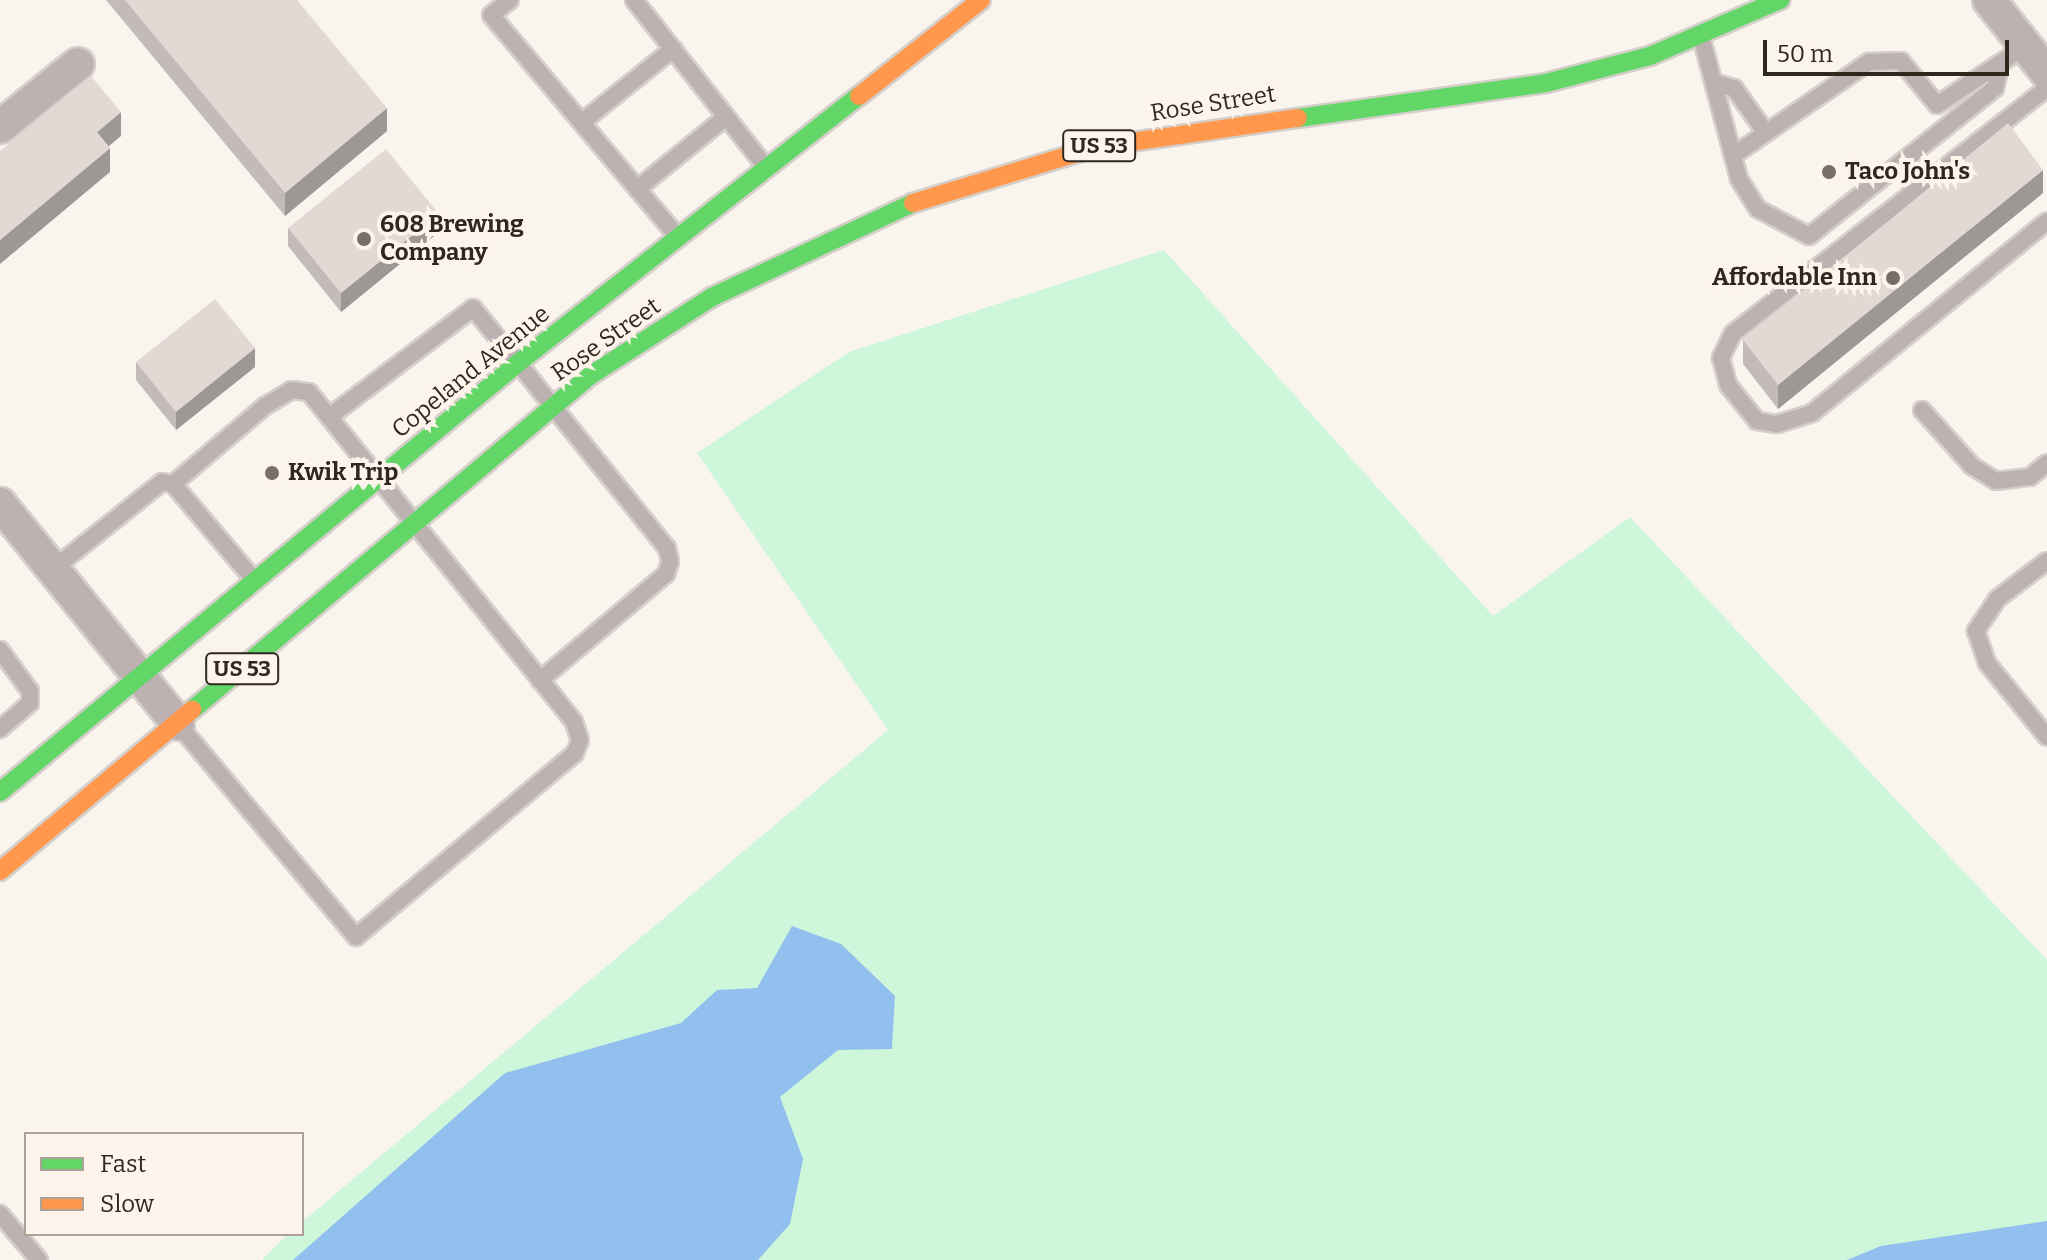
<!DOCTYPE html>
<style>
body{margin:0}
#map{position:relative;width:2047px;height:1260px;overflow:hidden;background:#faf4ef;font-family:Bitter,serif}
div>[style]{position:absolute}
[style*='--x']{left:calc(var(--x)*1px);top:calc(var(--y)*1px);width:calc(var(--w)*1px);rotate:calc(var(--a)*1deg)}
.green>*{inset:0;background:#cdf6db}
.water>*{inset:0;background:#92c0ee}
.roads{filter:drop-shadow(2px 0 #d5cfca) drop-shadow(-2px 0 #d5cfca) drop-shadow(0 2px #d5cfca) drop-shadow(0 -2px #d5cfca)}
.lane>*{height:16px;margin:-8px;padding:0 8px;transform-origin:8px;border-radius:8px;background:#beb1b2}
.street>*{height:32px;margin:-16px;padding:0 16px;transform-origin:16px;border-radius:16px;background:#beb1b2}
.fast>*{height:18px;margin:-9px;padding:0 9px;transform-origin:9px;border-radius:9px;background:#63d668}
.slow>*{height:18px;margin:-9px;padding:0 9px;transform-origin:9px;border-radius:9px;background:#ff974d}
.wall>*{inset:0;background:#c2bbb7}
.shaded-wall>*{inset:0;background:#9e9895}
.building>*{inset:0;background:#e2d9d5}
.dots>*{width:22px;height:22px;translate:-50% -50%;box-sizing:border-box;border:4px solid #fef4eb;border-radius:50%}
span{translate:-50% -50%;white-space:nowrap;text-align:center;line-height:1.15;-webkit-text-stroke:8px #fef4eb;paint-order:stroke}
.shield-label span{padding:2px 6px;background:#fef4eb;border:2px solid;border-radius:6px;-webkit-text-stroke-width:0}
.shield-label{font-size:22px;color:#30271e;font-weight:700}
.street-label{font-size:24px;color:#30271e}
.poi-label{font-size:24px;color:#30271e;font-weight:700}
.left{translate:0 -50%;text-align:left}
.right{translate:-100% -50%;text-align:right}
.legend{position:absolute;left:24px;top:1132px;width:280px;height:104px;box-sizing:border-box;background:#fef4eb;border:2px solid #aca299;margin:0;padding:10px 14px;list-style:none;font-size:24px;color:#30271e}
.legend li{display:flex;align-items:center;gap:16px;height:40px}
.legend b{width:40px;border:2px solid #aca299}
.scale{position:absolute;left:1763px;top:40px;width:246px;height:36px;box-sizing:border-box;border:4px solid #30271e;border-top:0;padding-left:10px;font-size:24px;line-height:28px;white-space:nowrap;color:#30271e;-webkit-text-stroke:6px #fef4eb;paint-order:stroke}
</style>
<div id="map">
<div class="green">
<i style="clip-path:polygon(1164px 250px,1493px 616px,1630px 517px,2047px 960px,2047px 1260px,262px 1260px,288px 1234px,302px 1234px,302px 1222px,888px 730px,697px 453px,849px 352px)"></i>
</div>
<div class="water">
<i style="clip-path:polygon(792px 926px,841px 944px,895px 996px,892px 1049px,838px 1050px,780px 1097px,803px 1159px,790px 1224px,758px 1260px,293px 1260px,505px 1073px,681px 1023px,717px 990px,757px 988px)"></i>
<i style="clip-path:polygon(2047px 1221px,2047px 1260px,1847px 1260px,1881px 1246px)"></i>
</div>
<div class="roads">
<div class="lane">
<i style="--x:510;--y:0;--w:24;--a:142"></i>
<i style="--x:491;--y:15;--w:287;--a:49.9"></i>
<i style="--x:634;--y:0;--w:211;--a:51.7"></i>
<i style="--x:1701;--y:36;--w:148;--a:75.1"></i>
<i style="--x:1739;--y:179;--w:36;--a:58"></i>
<i style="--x:1758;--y:209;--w:58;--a:27.9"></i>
<i style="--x:1809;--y:236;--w:238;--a:-38.5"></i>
<i style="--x:1995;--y:88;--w:18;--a:-77"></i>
<i style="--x:1716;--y:83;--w:19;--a:16"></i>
<i style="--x:1734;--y:88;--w:55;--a:54.6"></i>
<i style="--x:2047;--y:88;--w:398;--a:142"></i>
<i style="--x:1733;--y:333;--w:28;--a:116"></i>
<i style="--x:1721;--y:358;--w:28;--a:75"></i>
<i style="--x:1728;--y:385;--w:46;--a:51.1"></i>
<i style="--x:1757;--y:421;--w:20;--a:9"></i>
<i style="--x:1777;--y:424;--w:37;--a:-17"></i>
<i style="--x:1812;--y:413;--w:303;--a:-39.2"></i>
<i style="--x:582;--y:122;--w:117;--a:-38.7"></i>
<i style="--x:1734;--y:155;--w:164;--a:-34.6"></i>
<i style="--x:1869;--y:62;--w:32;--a:-2"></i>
<i style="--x:1901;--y:61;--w:57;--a:50.7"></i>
<i style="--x:1937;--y:105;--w:107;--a:-33.5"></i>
<i style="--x:637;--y:189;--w:114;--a:-39"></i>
<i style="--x:1922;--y:410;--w:75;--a:48.2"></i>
<i style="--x:1972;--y:466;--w:28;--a:32"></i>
<i style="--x:1996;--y:481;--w:34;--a:-7"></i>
<i style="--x:2030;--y:477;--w:22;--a:-39"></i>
<i style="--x:329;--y:417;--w:181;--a:-37.1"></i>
<i style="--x:473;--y:308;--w:71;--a:50.7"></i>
<i style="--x:518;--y:363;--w:238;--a:51.2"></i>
<i style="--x:667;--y:548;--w:14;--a:78"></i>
<i style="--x:670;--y:562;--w:13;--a:108"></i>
<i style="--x:666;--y:574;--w:165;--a:139.9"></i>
<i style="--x:173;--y:484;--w:121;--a:-40.3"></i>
<i style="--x:265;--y:406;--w:31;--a:-31"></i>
<i style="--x:292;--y:390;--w:17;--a:7"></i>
<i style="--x:309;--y:392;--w:423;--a:51.2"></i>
<i style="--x:574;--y:722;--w:19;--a:72"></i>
<i style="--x:580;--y:740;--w:14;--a:111"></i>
<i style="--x:575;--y:753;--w:286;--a:140"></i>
<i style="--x:356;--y:937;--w:276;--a:-129.9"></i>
<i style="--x:2047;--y:561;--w:61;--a:142.9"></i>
<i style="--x:1998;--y:598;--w:40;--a:124"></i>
<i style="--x:1976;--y:631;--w:34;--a:71"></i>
<i style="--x:1987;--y:663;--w:95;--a:51"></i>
<i style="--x:53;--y:569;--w:139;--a:-38.6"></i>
<i style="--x:162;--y:482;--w:11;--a:10"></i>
<i style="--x:173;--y:484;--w:127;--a:49.8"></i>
<i style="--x:0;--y:650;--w:51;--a:53.8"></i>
<i style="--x:30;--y:691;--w:12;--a:90"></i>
<i style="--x:30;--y:703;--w:40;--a:139"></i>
<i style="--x:0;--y:1214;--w:60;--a:49.7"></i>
</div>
<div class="street">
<i style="--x:1989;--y:0;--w:93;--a:51.5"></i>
<i style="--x:0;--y:127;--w:100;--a:-38.9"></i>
<i style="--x:0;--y:504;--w:283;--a:51"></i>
</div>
<div class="fast">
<i style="--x:1298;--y:118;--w:250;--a:-8"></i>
<i style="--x:1546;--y:83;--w:107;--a:-14.6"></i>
<i style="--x:1650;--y:56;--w:142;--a:-23.3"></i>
<i style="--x:192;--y:710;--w:521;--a:-40.02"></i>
<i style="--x:591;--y:375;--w:144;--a:-32.8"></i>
<i style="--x:712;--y:297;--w:222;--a:-25.1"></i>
<i style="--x:0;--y:792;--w:673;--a:-39.63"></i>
<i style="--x:518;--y:363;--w:433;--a:-38.1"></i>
</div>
<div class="slow">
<i style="--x:859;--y:96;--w:155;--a:-38.2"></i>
<i style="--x:913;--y:203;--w:191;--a:-17"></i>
<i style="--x:1096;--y:147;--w:204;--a:-8.2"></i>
<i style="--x:0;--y:871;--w:251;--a:-40"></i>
</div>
</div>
<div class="wall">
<i style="clip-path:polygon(106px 0,297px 0,387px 131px,285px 216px)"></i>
<i style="clip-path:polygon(2043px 193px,1778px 409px,1743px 364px,1743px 340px)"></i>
<i style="clip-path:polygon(288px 228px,439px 232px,341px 312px,288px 246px)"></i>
<i style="clip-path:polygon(136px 362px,255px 367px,176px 430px,136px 380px)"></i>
</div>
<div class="shaded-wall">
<i style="clip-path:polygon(387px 108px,387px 131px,285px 216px,285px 193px)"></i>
<i style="clip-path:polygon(121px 112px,121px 136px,97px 156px,97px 132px)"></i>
<i style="clip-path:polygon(110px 148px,110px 172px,0 264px,0 240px)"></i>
<i style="clip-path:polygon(2043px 170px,2043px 193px,1778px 409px,1778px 385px)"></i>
<i style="clip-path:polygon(439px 214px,439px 232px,341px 312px,341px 293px)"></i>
<i style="clip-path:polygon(255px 348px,255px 367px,176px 430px,176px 412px)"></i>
</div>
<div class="building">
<i style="clip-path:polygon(125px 0,297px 0,387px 108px,285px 193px)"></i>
<i style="clip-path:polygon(91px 76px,121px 112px,97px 132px,110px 148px,0 240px,0 151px)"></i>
<i style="clip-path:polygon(2008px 123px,2043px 170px,1778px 385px,1743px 340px)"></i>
<i style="clip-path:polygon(386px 149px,439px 214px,341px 293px,288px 228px)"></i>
<i style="clip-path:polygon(215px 299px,255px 348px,176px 412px,136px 362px)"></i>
</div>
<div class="dots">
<i style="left:1829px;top:172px;background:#776f67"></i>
<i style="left:364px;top:239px;background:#776f67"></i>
<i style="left:1893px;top:278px;background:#776f67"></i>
<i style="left:272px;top:473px;background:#776f67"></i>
</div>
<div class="shield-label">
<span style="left:1099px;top:146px">US 53</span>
<span style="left:242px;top:669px">US 53</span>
</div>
<div class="street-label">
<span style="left:1213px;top:104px;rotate:-9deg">Rose Street</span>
<span style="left:606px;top:340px;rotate:-35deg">Rose Street</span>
<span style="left:471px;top:372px;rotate:-39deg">Copeland Avenue</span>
</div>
<div class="poi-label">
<span class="left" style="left:1845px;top:172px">Taco John's</span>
<span class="left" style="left:380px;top:239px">608 Brewing<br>Company</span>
<span class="right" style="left:1877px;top:278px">Affordable Inn</span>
<span class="left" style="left:288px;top:473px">Kwik Trip</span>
</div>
<ul class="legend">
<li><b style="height:10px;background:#63d668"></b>Fast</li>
<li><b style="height:10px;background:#ff974d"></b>Slow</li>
</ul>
<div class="scale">50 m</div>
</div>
